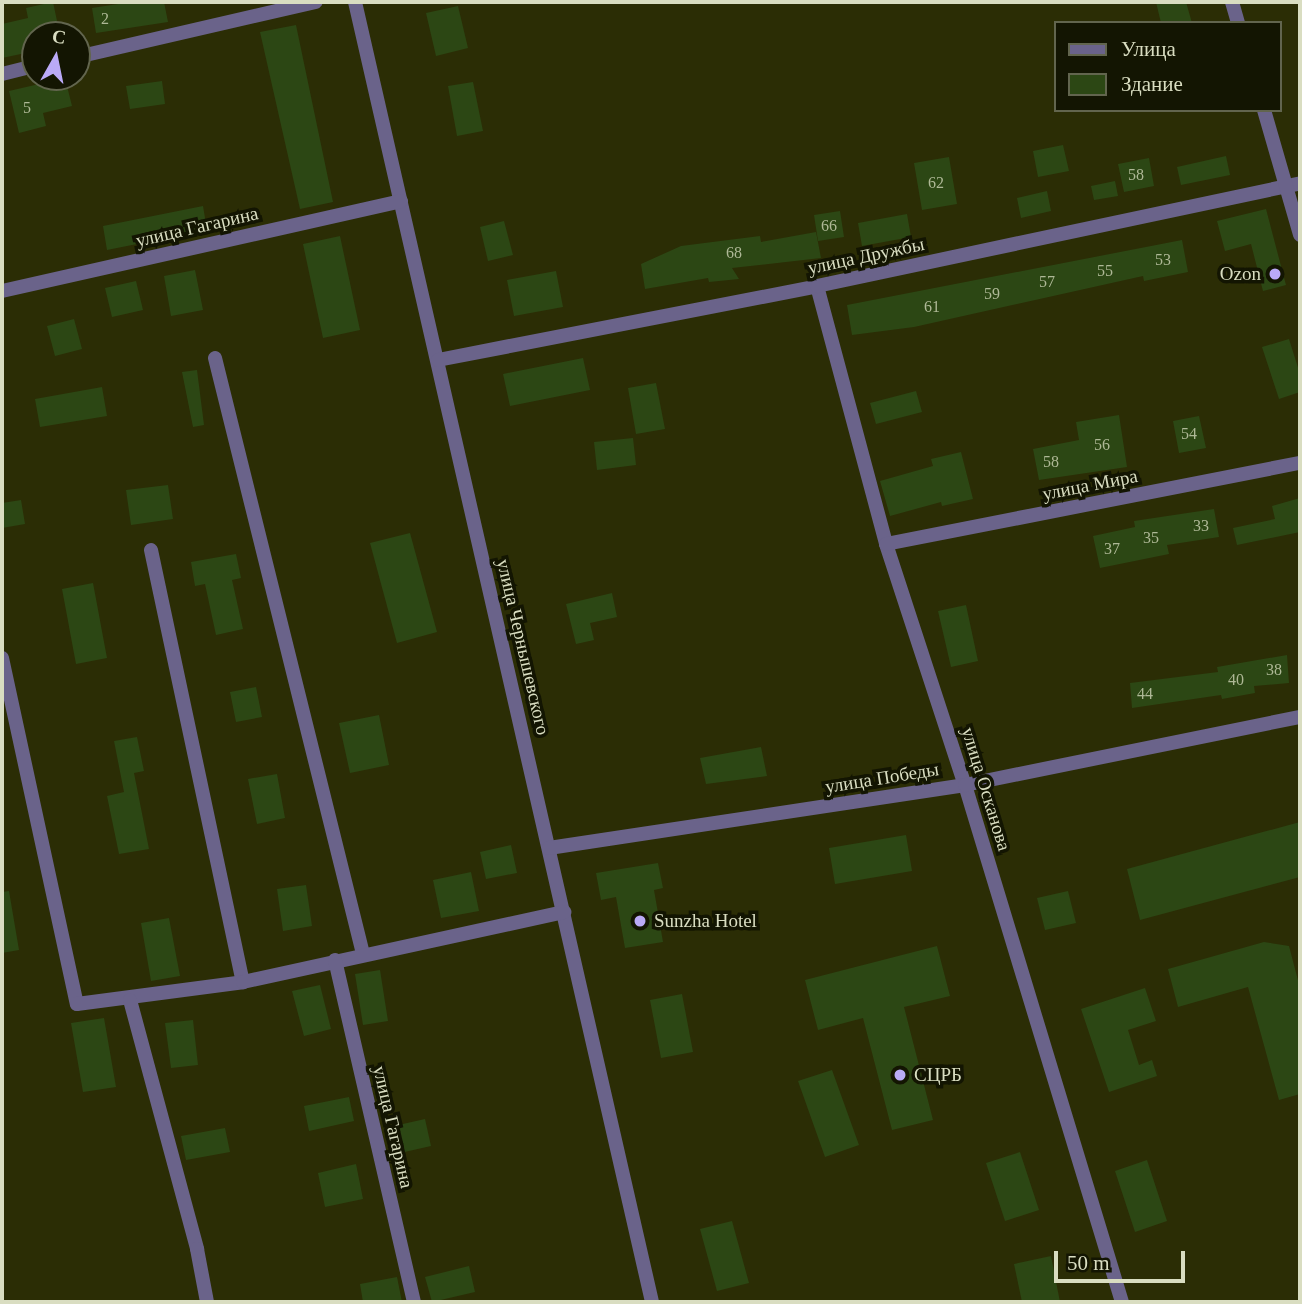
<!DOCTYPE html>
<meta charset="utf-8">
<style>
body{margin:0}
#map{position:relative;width:1302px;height:1304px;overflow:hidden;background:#2b2d05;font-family:Georgia,serif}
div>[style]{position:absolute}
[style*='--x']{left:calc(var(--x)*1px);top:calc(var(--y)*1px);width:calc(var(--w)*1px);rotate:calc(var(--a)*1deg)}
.building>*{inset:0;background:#2c4714}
.minor>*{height:14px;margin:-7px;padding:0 7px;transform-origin:7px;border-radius:7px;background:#6a638a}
.tertiary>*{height:14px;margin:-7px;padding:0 7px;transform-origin:7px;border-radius:7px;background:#6a638a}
.dots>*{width:19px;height:19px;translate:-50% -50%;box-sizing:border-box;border:4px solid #131502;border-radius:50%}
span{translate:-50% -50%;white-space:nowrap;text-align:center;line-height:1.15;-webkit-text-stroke:7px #131502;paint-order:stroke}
.number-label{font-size:16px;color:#aeb896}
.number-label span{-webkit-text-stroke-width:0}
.street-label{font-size:19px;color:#d9ddc1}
.poi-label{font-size:19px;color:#d9ddc1}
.right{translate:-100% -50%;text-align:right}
.left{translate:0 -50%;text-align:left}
.frame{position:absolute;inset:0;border:4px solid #d9ddc1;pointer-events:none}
.legend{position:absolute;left:1054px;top:21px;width:228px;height:91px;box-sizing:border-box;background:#131502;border:2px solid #62654e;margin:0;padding:9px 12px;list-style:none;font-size:21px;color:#d9ddc1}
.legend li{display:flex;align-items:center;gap:14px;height:35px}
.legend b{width:35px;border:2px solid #62654e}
.north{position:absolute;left:21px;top:21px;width:70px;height:70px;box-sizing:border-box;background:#131502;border:2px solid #62654e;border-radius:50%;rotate:9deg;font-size:19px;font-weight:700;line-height:28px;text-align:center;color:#d9ddc1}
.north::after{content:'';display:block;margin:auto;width:24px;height:32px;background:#baaaf7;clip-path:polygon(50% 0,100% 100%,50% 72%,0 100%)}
.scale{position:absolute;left:1054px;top:1251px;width:131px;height:32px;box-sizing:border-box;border:4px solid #d9ddc1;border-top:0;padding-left:9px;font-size:21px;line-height:24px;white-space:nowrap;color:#d9ddc1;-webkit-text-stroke:5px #131502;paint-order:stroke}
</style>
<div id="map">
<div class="building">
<i style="clip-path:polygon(53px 2px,60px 35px,35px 35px,35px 51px,2px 58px,2px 24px,28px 18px,26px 8px)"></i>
<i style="clip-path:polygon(131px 2px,164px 2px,168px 22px,96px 33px,92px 8px)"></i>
<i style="clip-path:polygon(1156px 2px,1186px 2px,1192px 23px,1161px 23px)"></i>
<i style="clip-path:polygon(458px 6px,468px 48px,436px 56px,426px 13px)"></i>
<i style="clip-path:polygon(296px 25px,333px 202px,300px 209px,260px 32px)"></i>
<i style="clip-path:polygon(65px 78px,72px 106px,43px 113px,46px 126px,19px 133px,9px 91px)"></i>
<i style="clip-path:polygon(162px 81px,165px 104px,130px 109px,126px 86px)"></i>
<i style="clip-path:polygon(473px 82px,483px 131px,457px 136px,448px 86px)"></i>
<i style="clip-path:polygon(1063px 145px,1069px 171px,1038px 177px,1033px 151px)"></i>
<i style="clip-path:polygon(1226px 156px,1230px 175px,1181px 185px,1177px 167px)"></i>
<i style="clip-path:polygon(949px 157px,957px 204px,922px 210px,914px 163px)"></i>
<i style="clip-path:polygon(1149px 158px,1154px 186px,1124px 192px,1118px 164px)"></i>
<i style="clip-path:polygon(1115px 181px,1118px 196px,1094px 200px,1091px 186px)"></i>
<i style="clip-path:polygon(1047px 191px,1051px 211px,1021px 218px,1017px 198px)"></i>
<i style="clip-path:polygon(203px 206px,207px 230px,107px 250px,103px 226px)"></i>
<i style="clip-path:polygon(1266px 209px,1286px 285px,1263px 291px,1251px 244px,1225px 251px,1217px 221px)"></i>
<i style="clip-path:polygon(840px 211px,844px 237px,818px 241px,814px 215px)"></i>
<i style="clip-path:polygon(907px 214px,911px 237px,862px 246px,858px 223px)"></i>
<i style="clip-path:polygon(504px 221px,513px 255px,488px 261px,480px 227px)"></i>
<i style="clip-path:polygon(816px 232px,821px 258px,732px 268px,739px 279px,709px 282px,708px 278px,645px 289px,641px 264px,681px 246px,760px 236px,761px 242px)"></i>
<i style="clip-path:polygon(340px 236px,360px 330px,323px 338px,303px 244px)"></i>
<i style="clip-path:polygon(1182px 240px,1188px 272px,1144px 281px,1143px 276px,914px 327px,852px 335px,847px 305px)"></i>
<i style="clip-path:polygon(195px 270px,203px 310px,171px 316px,164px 276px)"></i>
<i style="clip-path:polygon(556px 271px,563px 307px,514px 316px,507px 280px)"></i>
<i style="clip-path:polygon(136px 281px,143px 310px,112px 317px,105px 288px)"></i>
<i style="clip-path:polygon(74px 319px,82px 349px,55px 356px,47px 326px)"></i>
<i style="clip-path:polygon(1289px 339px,1300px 374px,1300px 392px,1279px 399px,1262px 347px)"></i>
<i style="clip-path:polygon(583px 358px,590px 390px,510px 406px,503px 374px)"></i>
<i style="clip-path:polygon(197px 370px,204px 425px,193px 427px,182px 372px)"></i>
<i style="clip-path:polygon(656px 383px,665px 429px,636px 434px,628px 388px)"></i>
<i style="clip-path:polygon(102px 387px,107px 416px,40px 427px,35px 399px)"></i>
<i style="clip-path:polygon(916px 391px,922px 412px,876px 424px,870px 403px)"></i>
<i style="clip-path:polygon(1119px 415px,1127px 467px,1039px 480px,1033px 449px,1079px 440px,1076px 422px)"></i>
<i style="clip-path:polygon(1199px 416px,1206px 448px,1179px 453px,1173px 421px)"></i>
<i style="clip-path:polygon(633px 438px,636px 465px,597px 470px,594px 442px)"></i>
<i style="clip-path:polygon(961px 452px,973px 499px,942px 506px,941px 502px,890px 516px,880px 481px,933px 466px,931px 459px)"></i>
<i style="clip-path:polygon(168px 485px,173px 519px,131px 525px,126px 490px)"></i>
<i style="clip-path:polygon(1300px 498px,1300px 532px,1237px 545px,1233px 528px,1275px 519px,1272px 506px)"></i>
<i style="clip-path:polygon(21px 500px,25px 524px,2px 528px,2px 503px)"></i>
<i style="clip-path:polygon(1214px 509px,1219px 537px,1167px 545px,1169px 554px,1100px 568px,1093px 536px,1135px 527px,1134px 521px)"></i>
<i style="clip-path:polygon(410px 533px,437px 632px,397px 643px,370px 543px)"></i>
<i style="clip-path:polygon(236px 554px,241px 578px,232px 580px,243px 629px,216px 635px,205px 584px,195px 586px,191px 562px)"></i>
<i style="clip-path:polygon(93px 583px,107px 658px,76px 664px,62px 589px)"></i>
<i style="clip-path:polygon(612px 593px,617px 617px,590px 623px,594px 640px,576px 644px,566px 604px)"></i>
<i style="clip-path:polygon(966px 605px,978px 661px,951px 667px,938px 611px)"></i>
<i style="clip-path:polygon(1287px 655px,1289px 683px,1254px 686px,1255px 693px,1222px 699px,1221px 695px,1132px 708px,1130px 683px,1218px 672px,1217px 667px)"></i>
<i style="clip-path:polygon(256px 687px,262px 717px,236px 722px,230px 692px)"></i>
<i style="clip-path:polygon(379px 715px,389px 765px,350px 773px,339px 723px)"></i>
<i style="clip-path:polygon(137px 737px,144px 771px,134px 773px,149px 849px,119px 854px,107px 796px,124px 792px,114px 741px)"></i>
<i style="clip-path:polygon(761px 747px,767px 776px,706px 784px,700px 758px)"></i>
<i style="clip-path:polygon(277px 774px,285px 818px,257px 824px,248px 779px)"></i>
<i style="clip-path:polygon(1300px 822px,1300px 877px,1140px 920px,1127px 869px)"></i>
<i style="clip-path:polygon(906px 835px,912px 871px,835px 884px,829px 848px)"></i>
<i style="clip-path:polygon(511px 845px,517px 873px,486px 879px,480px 852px)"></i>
<i style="clip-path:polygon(658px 863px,663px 888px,654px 890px,663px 942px,625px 948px,616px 897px,601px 900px,596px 873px)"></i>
<i style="clip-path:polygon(471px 872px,479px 911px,441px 918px,433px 880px)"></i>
<i style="clip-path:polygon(306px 885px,312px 926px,283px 931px,277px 889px)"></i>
<i style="clip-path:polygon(9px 891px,19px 950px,2px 953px,2px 892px)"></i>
<i style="clip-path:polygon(1068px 891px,1076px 923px,1045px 930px,1037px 898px)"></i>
<i style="clip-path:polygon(169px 918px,180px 976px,151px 981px,141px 923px)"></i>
<i style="clip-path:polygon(1264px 942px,1289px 946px,1300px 988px,1300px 1094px,1279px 1100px,1248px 987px,1178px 1007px,1168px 969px)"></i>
<i style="clip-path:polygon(937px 946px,950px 996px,904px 1007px,933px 1120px,892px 1130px,863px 1018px,818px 1030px,805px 980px)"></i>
<i style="clip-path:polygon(380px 970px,388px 1021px,363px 1025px,355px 974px)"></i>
<i style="clip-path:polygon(320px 985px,331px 1029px,304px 1036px,292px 991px)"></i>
<i style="clip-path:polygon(1145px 988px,1156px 1021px,1128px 1030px,1139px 1065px,1152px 1060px,1157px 1076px,1109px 1092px,1081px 1009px)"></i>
<i style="clip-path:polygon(682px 994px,693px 1052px,661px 1058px,650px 1000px)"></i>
<i style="clip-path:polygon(104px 1018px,116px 1087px,83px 1092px,71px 1023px)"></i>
<i style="clip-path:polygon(193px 1020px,198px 1065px,171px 1068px,165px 1023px)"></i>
<i style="clip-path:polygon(832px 1070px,859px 1145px,825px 1157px,798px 1081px)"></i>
<i style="clip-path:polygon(349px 1097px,354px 1121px,309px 1131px,304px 1106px)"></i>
<i style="clip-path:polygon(425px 1119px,431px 1146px,400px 1153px,394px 1126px)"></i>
<i style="clip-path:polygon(225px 1128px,230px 1152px,186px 1160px,181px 1136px)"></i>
<i style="clip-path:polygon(1020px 1152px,1039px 1210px,1005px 1221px,986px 1163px)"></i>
<i style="clip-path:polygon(1147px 1160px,1167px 1221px,1135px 1232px,1115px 1171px)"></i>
<i style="clip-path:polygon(356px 1164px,363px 1199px,325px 1207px,318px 1173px)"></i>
<i style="clip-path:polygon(732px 1221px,749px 1283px,717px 1291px,700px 1229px)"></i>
<i style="clip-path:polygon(1051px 1256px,1060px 1302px,1022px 1302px,1014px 1264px)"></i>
<i style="clip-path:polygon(469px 1266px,475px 1292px,432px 1302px,425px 1277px)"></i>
<i style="clip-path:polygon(397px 1277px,402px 1302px,363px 1302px,360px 1284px)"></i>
</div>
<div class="minor">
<i style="--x:355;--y:2;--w:1333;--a:77.13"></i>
<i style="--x:77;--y:57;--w:245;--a:-13"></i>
<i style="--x:2;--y:74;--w:34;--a:-14"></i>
<i style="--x:817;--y:286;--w:267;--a:75"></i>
<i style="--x:886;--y:544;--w:254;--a:71.9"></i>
<i style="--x:965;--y:785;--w:540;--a:73.11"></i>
<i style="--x:2;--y:291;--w:409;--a:-12.7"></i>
<i style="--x:215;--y:358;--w:614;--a:76.05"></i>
<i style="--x:438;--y:360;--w:386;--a:-11"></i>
<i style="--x:817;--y:286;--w:494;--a:-12"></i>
<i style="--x:886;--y:544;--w:422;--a:-11.1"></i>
<i style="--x:151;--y:550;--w:442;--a:78"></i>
<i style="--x:2;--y:658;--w:354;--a:77.8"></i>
<i style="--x:77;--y:1004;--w:167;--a:-7.5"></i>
<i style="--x:243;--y:982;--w:329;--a:-12.3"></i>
<i style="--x:549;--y:848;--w:421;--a:-8.6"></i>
<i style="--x:965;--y:785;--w:342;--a:-11.5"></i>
<i style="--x:335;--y:960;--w:351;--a:77"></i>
<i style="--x:130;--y:1000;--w:258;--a:74.9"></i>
<i style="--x:197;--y:1249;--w:54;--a:79.3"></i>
</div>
<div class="tertiary">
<i style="--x:1232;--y:2;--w:22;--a:74"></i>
<i style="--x:1264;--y:110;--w:130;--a:73.9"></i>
</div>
<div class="dots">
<i style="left:1275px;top:274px;background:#baaaf7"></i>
<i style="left:640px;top:921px;background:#baaaf7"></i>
<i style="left:900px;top:1075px;background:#baaaf7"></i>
</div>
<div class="number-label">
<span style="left:105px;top:19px">2</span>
<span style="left:27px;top:108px">5</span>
<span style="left:1136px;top:175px">58</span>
<span style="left:936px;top:183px">62</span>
<span style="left:829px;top:226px">66</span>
<span style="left:734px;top:253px">68</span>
<span style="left:1163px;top:260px">53</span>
<span style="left:1105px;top:271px">55</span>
<span style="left:1047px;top:282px">57</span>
<span style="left:992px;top:294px">59</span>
<span style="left:932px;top:307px">61</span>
<span style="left:1189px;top:434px">54</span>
<span style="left:1102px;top:445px">56</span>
<span style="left:1051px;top:462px">58</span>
<span style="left:1201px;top:526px">33</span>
<span style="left:1151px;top:538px">35</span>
<span style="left:1112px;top:549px">37</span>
<span style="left:1274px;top:670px">38</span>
<span style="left:1236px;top:680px">40</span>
<span style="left:1145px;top:694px">44</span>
</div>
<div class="street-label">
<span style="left:197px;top:227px;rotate:-13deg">улица Гагарина</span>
<span style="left:866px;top:256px;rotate:-12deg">улица Дружбы</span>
<span style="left:1090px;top:485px;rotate:-11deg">улица Мира</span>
<span style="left:523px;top:647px;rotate:77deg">улица Чернышевского</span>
<span style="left:882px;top:778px;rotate:-9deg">улица Победы</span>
<span style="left:986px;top:789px;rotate:73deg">улица Осканова</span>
<span style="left:393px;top:1127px;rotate:77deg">улица Гагарина</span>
</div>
<div class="poi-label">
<span class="right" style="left:1261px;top:274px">Ozon</span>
<span class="left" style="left:654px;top:921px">Sunzha Hotel</span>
<span class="left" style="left:914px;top:1075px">СЦРБ</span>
</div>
<div class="frame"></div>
<ul class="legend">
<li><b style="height:9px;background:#6a638a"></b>Улица</li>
<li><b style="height:19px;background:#2c4714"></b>Здание</li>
</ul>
<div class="north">С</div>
<div class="scale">50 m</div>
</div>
